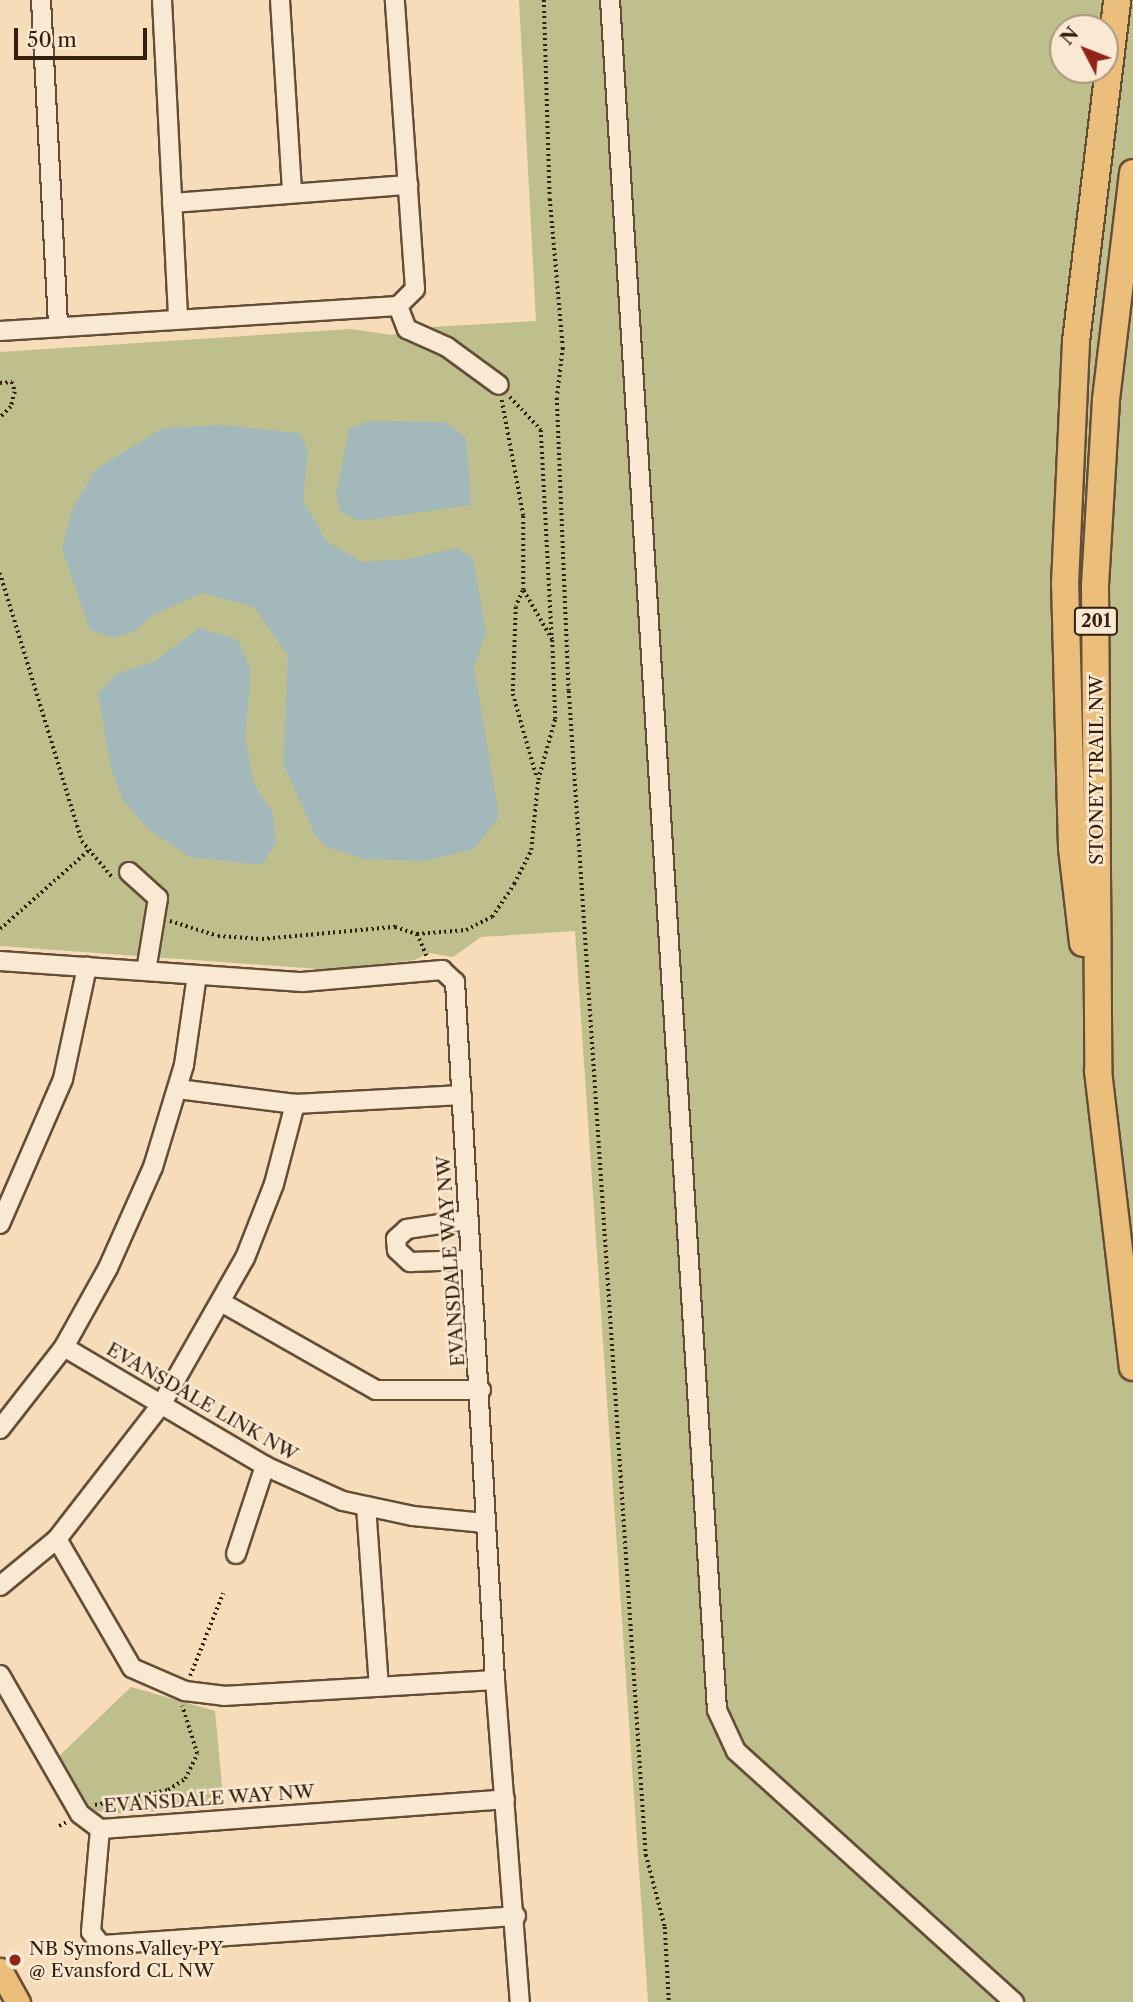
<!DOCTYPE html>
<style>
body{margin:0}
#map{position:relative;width:1133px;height:2002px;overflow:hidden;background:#f6dcb9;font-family:"Libre Caslon Text",serif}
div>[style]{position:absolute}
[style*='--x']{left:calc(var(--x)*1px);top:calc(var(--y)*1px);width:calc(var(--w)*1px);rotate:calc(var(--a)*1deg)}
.green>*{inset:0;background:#bfbf8d}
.water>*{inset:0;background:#a3b8bb}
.path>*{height:3.5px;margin-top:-1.75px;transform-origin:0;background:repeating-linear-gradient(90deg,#341f0c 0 2px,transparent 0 5.5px)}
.roads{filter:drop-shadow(2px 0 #644e37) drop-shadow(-2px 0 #644e37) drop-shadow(0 2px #644e37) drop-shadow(0 -2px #644e37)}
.minor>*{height:18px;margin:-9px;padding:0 9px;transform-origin:9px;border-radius:9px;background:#f9e8d2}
.major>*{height:23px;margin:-11.5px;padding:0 11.5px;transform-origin:11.5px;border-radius:11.5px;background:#ebbe7c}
.highway>*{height:26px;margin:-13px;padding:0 13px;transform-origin:13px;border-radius:13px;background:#ebbe7c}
.dots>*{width:19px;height:19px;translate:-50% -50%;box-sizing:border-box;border:4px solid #f9e8d2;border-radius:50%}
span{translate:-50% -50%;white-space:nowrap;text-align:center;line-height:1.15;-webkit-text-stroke:5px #f9e8d2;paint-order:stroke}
.shield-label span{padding:2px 5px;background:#f9e8d2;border:2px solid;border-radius:5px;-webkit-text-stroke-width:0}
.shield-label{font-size:18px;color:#341f0c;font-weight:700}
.street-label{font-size:19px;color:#341f0c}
.poi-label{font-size:19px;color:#341f0c}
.left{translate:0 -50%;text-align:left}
.north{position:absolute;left:1049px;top:14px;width:70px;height:70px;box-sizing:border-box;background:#f9e8d2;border:2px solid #aa9883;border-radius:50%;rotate:312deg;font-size:19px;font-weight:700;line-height:28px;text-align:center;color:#341f0c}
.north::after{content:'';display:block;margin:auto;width:24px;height:32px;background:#8f2418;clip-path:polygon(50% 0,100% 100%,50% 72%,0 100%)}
.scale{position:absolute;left:14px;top:28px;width:133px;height:32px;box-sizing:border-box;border:4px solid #341f0c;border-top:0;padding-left:9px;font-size:21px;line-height:24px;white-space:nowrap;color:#341f0c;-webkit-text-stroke:5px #f9e8d2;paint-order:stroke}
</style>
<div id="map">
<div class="green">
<i style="clip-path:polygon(evenodd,519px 0,1133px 0,1133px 2002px,648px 2002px,575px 931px,481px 937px,453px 957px,430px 953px,414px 960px,332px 970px,0 946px,0 352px,351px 329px,392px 335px,414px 328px,536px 321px,519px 0,1063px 28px,1105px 28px,1105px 70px,1063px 70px,1063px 28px)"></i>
<i style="clip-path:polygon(131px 1687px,215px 1711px,224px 1807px,108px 1814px,90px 1809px,59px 1756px)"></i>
</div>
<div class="water">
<i style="clip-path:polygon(369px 421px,444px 422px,466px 437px,471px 505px,359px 521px,341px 512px,336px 496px,349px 429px)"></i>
<i style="clip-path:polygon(221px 425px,299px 433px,308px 451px,303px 500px,326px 541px,362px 562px,409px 559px,456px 548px,473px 558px,486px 633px,474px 667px,499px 817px,474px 849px,424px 861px,364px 859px,327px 847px,315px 835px,283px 763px,288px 656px,254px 607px,202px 593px,151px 616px,135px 631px,114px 638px,90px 630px,62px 549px,72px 510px,95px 470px,163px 428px)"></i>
<i style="clip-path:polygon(199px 628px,238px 640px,251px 671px,245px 737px,254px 784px,273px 813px,276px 843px,262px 865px,190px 857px,148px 829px,123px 800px,111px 768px,98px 693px,116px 674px,155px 661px)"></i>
</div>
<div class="path">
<i style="--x:544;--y:0;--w:199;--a:88.3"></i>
<i style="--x:550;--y:199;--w:150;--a:85"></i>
<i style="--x:563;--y:348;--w:50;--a:96.8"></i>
<i style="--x:557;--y:398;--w:293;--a:87.7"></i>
<i style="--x:569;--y:691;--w:1167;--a:86.22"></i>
<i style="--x:646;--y:1855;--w:74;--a:75.2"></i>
<i style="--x:665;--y:1927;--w:75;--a:86.9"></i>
<i style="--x:0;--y:383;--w:12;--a:-5"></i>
<i style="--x:12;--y:382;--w:10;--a:73"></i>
<i style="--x:15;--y:392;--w:16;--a:105"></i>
<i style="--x:11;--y:407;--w:16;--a:135"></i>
<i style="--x:510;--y:397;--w:45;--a:46.8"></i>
<i style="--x:541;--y:430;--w:209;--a:87"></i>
<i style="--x:0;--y:573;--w:280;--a:73"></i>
<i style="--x:82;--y:841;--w:47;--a:50.2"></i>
<i style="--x:523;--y:591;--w:17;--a:114"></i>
<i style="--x:516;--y:607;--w:87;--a:92"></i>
<i style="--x:513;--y:694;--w:87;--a:74.1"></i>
<i style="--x:170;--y:921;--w:50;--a:17.4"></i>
<i style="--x:218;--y:936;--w:44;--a:3.9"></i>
<i style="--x:262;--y:939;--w:134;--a:-5.2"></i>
<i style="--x:395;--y:927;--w:23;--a:18"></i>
<i style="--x:417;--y:934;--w:24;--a:66"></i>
<i style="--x:0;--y:929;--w:119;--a:-41.6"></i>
<i style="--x:417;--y:934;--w:49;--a:-4.7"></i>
<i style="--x:466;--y:930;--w:29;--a:-27"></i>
<i style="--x:492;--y:917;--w:40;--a:-56"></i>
<i style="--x:514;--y:884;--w:38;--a:-63"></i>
<i style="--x:531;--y:850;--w:70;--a:-84.3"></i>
<i style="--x:538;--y:780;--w:63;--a:-74.4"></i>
<i style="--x:555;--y:719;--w:79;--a:-92.2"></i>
<i style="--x:552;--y:640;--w:58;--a:-120.1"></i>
<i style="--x:523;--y:590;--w:74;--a:-90"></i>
<i style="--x:523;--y:516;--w:119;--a:-100.6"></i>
<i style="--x:190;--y:1676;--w:89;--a:-68.3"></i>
<i style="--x:95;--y:1805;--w:75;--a:-11.6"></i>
<i style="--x:168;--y:1790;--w:20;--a:-33"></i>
<i style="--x:185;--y:1779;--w:28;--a:-64"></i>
<i style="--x:197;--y:1754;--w:50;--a:-107.4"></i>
<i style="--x:59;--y:1826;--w:9;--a:-27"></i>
</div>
<div class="roads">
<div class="minor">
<i style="--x:41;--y:0;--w:325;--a:87"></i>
<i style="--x:162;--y:0;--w:318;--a:87.1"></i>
<i style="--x:280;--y:0;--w:192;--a:86.4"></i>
<i style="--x:610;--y:0;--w:1713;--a:86.42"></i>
<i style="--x:717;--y:1710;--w:45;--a:65.1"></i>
<i style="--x:736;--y:1751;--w:375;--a:42.1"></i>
<i style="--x:172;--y:203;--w:237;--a:-4.4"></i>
<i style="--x:398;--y:306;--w:25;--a:69"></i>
<i style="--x:407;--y:329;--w:44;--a:24.2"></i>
<i style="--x:447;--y:347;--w:64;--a:36.2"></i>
<i style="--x:0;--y:331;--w:399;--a:-3.6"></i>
<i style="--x:398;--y:306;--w:24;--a:-45"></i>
<i style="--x:415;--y:289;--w:290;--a:-94"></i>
<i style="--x:129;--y:872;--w:39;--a:42"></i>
<i style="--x:158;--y:898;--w:74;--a:99.3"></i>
<i style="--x:0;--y:961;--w:303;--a:4"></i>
<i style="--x:302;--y:982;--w:141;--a:-4.9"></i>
<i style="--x:442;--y:970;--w:18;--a:43"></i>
<i style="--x:455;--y:982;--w:699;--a:86.72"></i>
<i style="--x:495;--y:1680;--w:323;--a:85.6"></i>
<i style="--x:178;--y:1089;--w:118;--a:7.3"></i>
<i style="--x:295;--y:1104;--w:167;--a:-3.1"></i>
<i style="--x:467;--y:1220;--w:61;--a:171.5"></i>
<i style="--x:407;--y:1229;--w:15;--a:138"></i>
<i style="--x:396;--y:1239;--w:11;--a:85"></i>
<i style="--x:397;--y:1250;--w:18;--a:43"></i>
<i style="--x:410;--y:1262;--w:59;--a:-1.9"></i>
<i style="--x:0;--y:1224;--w:158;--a:-66.5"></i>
<i style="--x:63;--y:1079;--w:115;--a:-77.9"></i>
<i style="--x:221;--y:1302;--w:178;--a:29.6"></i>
<i style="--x:376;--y:1390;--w:105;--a:0"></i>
<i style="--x:64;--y:1347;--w:234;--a:30.6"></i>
<i style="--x:265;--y:1466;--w:85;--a:24.2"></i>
<i style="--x:343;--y:1501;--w:72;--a:12.1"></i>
<i style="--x:413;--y:1516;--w:72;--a:5.6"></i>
<i style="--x:0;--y:1429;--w:104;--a:-52"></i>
<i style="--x:64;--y:1347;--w:90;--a:-60.9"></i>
<i style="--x:108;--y:1268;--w:111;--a:-66"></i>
<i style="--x:153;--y:1167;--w:107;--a:-73.1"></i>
<i style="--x:184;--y:1065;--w:91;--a:-81.8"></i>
<i style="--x:366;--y:1506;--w:181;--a:85.9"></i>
<i style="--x:57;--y:1539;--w:149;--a:59.8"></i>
<i style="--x:132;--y:1668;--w:58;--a:23.5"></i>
<i style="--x:185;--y:1691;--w:39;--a:7"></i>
<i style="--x:224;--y:1696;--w:271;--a:-3.4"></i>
<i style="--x:236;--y:1554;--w:93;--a:-71.8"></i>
<i style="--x:0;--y:1586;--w:74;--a:-39.5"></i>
<i style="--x:57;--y:1539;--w:170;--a:-52.2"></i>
<i style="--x:161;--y:1405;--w:169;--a:-60.3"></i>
<i style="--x:245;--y:1258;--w:79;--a:-68.6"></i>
<i style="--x:274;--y:1184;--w:83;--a:-75.3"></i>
<i style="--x:0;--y:1675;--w:160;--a:60.1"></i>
<i style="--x:80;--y:1814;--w:25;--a:37"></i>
<i style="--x:100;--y:1829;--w:406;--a:-4.2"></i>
<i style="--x:100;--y:1829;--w:103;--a:95"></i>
<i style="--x:91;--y:1932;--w:16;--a:52"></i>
<i style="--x:101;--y:1945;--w:416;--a:-4"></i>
</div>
<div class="major">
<i style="--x:0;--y:1970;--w:37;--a:61"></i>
</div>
<div class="highway">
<i style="--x:1133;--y:173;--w:229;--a:96.8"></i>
<i style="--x:1106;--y:400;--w:186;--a:93.4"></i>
<i style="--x:1095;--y:586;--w:485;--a:89.6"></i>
<i style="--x:1098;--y:1071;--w:298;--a:83.3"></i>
<i style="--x:1083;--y:943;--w:96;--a:-96.6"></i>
<i style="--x:1072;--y:848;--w:264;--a:-91.5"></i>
<i style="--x:1065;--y:584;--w:243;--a:-87.4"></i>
<i style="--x:1076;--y:341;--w:343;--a:-83.1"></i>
</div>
</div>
<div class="dots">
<i style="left:15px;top:1960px;background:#8f2418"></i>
</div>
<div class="shield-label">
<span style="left:1096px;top:621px">201</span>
</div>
<div class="street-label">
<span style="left:1097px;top:770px;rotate:-90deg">STONEY TRAIL NW</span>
<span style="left:451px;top:1261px;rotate:-94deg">EVANSDALE WAY NW</span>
<span style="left:202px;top:1402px;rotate:30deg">EVANSDALE LINK NW</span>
<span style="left:209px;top:1799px;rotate:-4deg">EVANSDALE WAY NW</span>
</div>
<div class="poi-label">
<span class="left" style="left:29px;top:1960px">NB Symons Valley PY<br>@ Evansford CL NW</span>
</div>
<div class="north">N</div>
<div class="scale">50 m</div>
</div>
